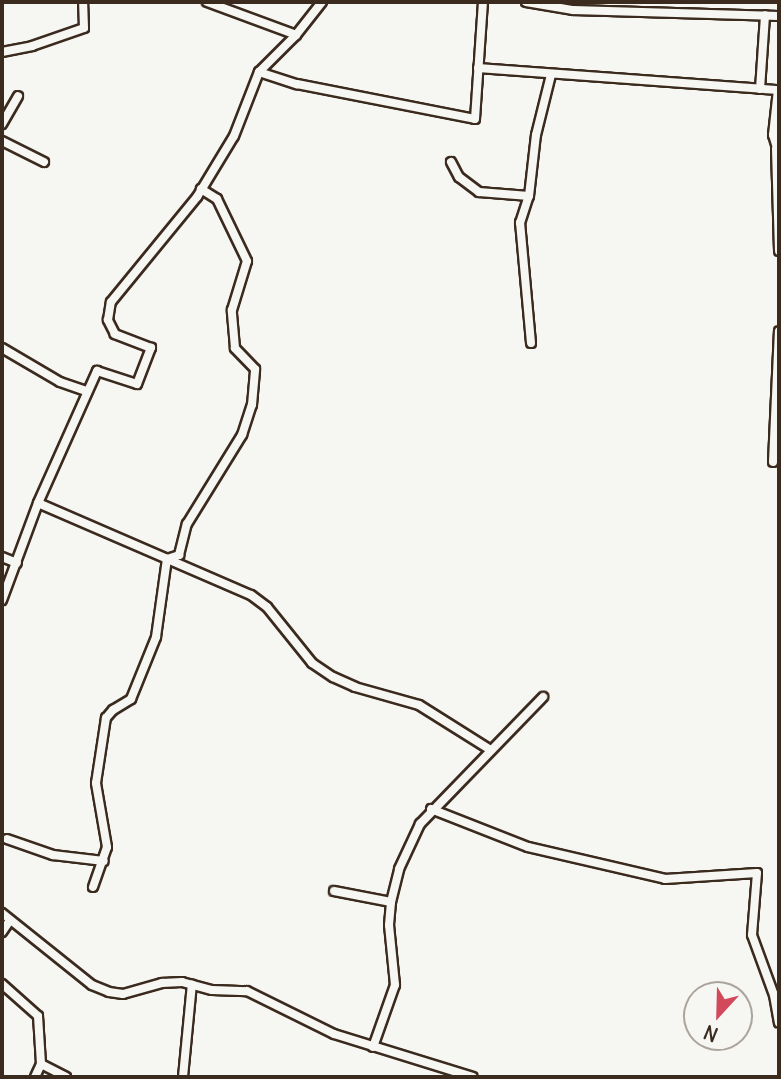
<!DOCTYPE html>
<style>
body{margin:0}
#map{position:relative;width:781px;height:1079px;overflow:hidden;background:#f6f6f2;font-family:Delius,sans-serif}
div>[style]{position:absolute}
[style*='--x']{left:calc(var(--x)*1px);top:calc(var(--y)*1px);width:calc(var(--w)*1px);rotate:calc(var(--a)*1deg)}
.roads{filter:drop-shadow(2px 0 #3b2a1e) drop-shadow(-2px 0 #3b2a1e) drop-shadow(0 2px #3b2a1e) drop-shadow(0 -2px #3b2a1e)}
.minor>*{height:8px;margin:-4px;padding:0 4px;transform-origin:4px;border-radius:4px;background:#f6f6f2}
span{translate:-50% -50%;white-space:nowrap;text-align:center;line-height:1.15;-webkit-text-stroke:7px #f6f6f2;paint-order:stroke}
.frame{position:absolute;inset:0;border:4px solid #3b2a1e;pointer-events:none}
.north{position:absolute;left:683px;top:981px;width:70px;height:70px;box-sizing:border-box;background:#f6f6f2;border:2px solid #aba49d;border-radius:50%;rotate:202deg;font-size:19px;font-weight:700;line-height:28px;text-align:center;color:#3b2a1e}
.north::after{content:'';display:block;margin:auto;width:24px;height:32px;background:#d1495b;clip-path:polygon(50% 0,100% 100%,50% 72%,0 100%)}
</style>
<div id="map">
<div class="roads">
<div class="minor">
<i style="--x:207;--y:2;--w:95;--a:20.3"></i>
<i style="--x:526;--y:2;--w:48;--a:9.7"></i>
<i style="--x:573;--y:10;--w:206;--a:1.7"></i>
<i style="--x:2;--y:52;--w:31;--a:-11"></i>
<i style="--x:32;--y:46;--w:55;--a:-19.1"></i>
<i style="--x:84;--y:28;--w:26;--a:-92"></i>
<i style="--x:478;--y:68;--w:302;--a:4.2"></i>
<i style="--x:259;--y:72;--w:40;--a:18"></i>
<i style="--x:297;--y:84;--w:181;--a:11.1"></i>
<i style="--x:475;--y:119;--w:117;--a:-86.1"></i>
<i style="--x:760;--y:89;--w:74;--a:-86.1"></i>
<i style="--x:2;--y:124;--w:32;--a:-60"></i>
<i style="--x:2;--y:141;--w:47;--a:26.6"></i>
<i style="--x:776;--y:149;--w:102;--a:88.3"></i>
<i style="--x:778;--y:151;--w:17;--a:-107"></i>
<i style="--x:773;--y:135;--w:45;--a:-83.7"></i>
<i style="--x:451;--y:162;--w:17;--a:62"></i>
<i style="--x:459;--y:177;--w:25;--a:37"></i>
<i style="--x:479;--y:192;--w:50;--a:4.6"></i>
<i style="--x:531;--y:343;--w:121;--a:-95.2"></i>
<i style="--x:520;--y:223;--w:28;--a:-72"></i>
<i style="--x:529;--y:196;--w:61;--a:-83.5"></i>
<i style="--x:536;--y:135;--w:62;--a:-76"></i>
<i style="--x:2;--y:348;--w:67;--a:30.4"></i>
<i style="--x:60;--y:382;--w:28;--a:19"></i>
<i style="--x:773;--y:462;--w:131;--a:-87.4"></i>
<i style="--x:38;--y:503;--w:232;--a:23.4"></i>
<i style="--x:251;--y:595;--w:20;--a:37"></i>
<i style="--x:267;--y:607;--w:72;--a:51.2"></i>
<i style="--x:312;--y:663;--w:25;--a:34"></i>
<i style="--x:333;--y:677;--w:24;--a:24"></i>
<i style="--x:355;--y:687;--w:66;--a:15.7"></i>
<i style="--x:419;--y:705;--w:83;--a:32.2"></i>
<i style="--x:2;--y:557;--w:16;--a:22"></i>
<i style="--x:2;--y:600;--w:103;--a:-69.6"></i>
<i style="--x:38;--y:503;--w:145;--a:-65.9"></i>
<i style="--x:97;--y:371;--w:42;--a:18"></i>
<i style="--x:137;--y:384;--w:39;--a:-69"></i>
<i style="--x:151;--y:348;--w:39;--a:-159"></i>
<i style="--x:115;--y:334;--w:16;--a:-117"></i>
<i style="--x:108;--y:320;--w:18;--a:-81"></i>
<i style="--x:111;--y:302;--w:136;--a:-50.7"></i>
<i style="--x:197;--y:197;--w:71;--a:-58.8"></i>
<i style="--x:234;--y:136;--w:69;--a:-68.7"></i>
<i style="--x:259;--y:72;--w:52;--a:-45"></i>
<i style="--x:296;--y:35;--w:42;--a:-51.8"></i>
<i style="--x:431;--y:809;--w:104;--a:21.4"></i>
<i style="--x:528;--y:847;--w:141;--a:13.1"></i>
<i style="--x:665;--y:879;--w:92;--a:-3.7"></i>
<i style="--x:757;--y:873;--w:62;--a:94.6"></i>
<i style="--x:752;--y:935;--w:64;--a:69.9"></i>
<i style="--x:774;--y:995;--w:28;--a:80"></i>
<i style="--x:7;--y:839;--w:49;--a:19.2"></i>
<i style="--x:53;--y:855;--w:51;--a:6.7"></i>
<i style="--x:93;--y:887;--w:42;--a:-70.7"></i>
<i style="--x:107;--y:847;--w:65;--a:-99.8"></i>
<i style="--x:96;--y:783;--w:66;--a:-81.3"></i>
<i style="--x:106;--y:718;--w:11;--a:-49"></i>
<i style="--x:113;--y:710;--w:21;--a:-31"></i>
<i style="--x:131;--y:699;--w:67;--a:-68"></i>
<i style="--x:156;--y:637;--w:79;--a:-82"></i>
<i style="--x:167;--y:559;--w:13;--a:-18"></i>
<i style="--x:179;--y:555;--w:32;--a:-76"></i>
<i style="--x:187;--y:524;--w:105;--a:-58.3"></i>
<i style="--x:242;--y:435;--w:32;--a:-72"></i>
<i style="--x:252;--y:405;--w:36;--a:-85"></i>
<i style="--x:255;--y:369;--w:29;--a:-134"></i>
<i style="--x:235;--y:348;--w:38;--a:-95"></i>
<i style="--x:232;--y:310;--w:51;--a:-73"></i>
<i style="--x:247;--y:261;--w:69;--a:-115.8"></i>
<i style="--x:217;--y:199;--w:19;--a:-148"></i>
<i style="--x:334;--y:891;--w:58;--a:10.9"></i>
<i style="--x:2;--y:913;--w:115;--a:38.7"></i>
<i style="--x:92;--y:985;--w:18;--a:22"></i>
<i style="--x:109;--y:992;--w:14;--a:8"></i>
<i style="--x:123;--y:994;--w:41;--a:-15.8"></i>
<i style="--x:162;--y:983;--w:20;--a:-3"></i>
<i style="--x:182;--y:982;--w:31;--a:15"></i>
<i style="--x:212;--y:990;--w:35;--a:2"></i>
<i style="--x:247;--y:991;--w:97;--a:26.3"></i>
<i style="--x:334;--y:1034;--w:145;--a:17.2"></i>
<i style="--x:2;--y:932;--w:14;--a:-56"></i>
<i style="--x:2;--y:984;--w:48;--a:41.6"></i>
<i style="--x:38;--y:1016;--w:48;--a:86.4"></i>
<i style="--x:41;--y:1064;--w:28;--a:27"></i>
<i style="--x:373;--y:1047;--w:66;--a:-70.5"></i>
<i style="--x:395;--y:985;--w:60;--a:-95.7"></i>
<i style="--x:389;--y:925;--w:23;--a:-85"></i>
<i style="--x:391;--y:902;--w:34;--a:-76"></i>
<i style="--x:399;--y:869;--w:50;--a:-65"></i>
<i style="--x:420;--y:824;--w:177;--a:-45.9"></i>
<i style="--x:35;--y:1077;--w:14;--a:-65"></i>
<i style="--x:183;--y:1077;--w:93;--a:-84.5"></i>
</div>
</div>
<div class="frame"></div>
<div class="north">N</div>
</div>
